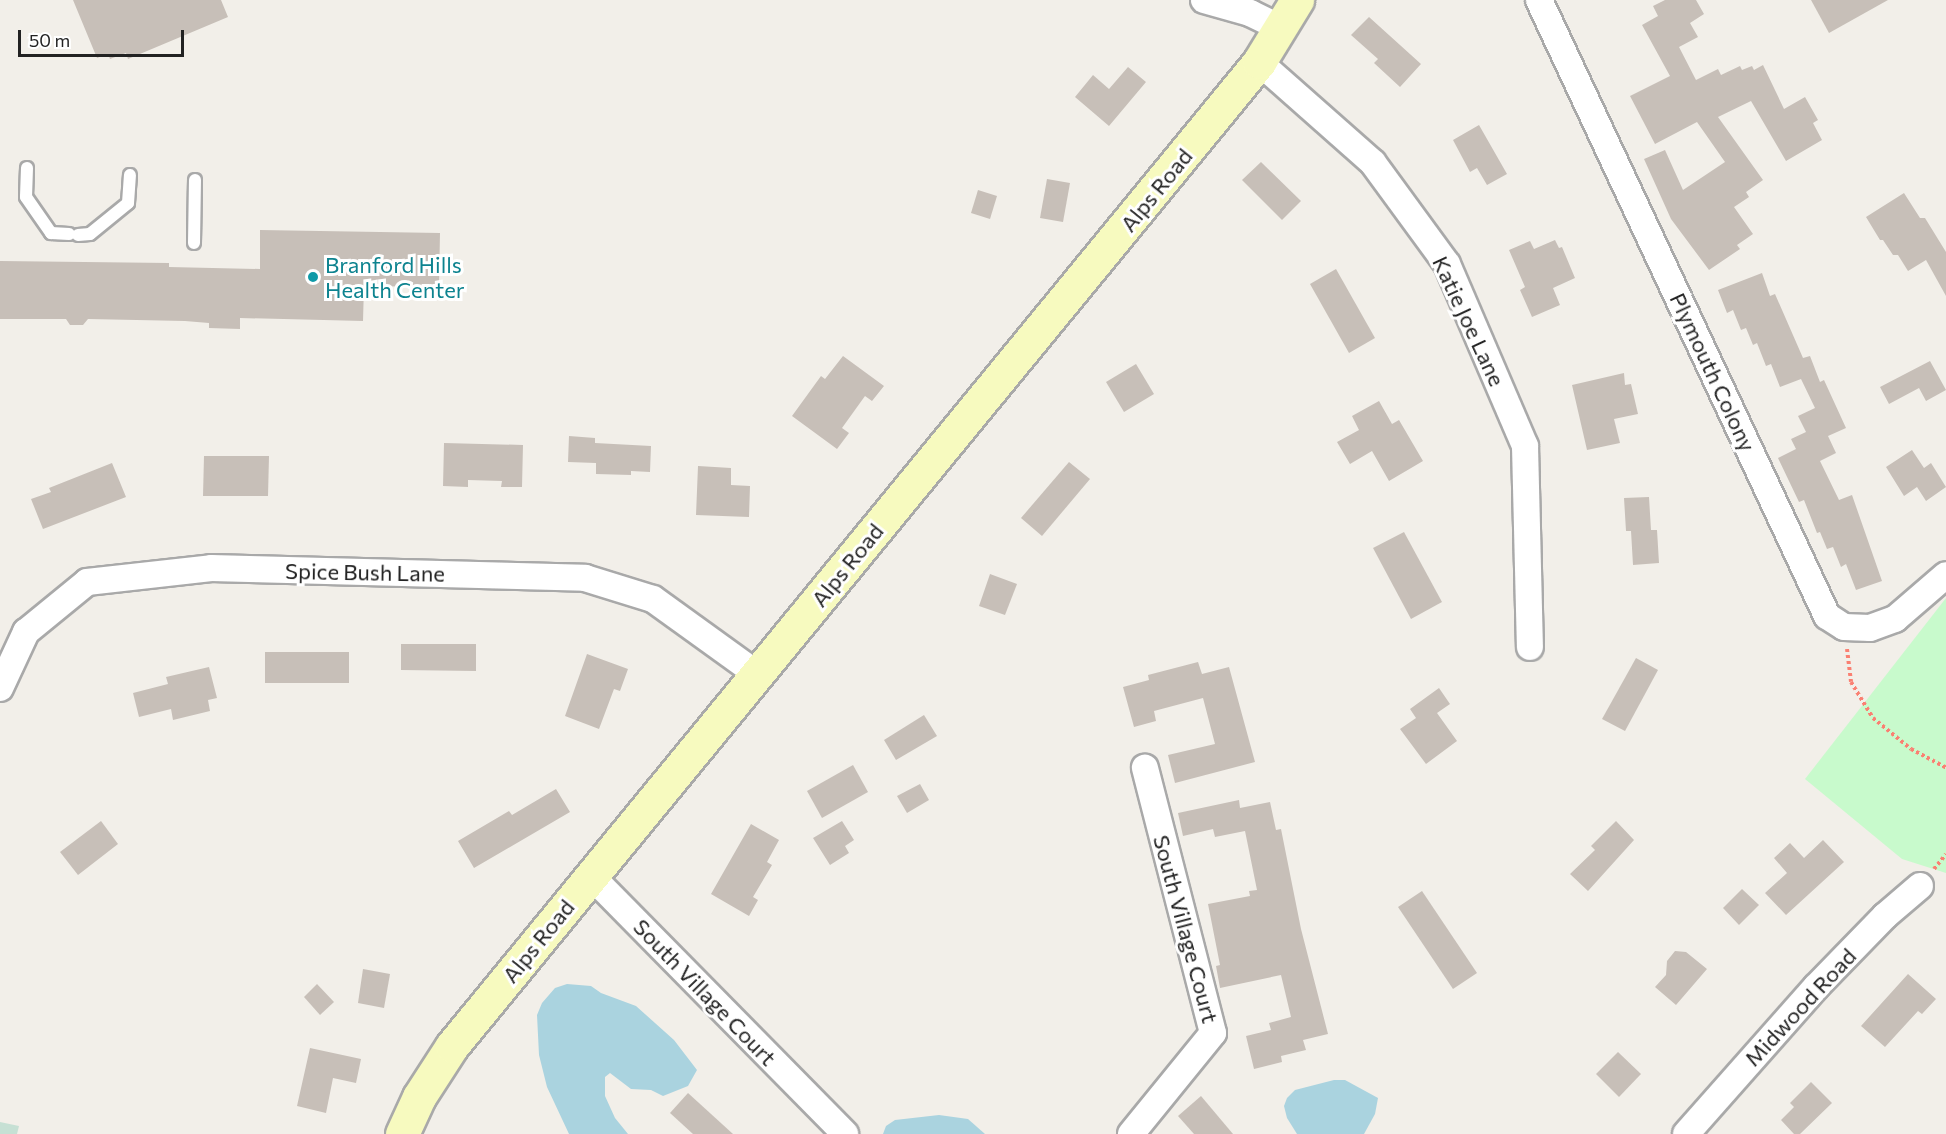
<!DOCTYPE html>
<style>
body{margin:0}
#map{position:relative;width:1946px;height:1134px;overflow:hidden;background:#f2efe9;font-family:Commissioner,sans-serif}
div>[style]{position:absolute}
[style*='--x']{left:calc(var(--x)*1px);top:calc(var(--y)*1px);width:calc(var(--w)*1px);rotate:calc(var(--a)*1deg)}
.wetland>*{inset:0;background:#c6e0d4}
.park>*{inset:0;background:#c8facc}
.water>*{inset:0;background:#aad3df}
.building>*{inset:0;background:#c7bfb8}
.path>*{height:4px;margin-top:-2px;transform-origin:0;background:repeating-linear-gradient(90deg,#fa8072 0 3px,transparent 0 6px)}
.roads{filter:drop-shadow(2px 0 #a9a9a9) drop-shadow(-2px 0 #a9a9a9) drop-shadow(0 2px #a9a9a9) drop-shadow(0 -2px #a9a9a9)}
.lane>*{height:12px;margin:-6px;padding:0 6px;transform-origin:6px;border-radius:6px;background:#fff}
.street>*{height:26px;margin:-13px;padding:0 13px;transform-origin:13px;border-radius:13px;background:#fff}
.secondary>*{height:33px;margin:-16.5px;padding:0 16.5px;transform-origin:16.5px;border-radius:16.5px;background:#f7fabf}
.dots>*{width:16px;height:16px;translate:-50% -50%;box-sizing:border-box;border:3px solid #fff;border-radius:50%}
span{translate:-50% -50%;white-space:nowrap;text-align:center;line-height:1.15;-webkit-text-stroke:6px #fff;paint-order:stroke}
.street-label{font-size:22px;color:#222}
.culture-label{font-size:22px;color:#0d838f}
.left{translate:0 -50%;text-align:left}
.scale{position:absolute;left:18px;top:30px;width:166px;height:27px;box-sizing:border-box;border:3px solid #222;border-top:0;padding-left:8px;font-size:18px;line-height:21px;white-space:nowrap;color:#222;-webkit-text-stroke:4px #fff;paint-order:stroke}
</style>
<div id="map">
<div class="wetland">
<i style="clip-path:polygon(0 1122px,19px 1126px,17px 1134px,0 1134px)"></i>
</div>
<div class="park">
<i style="clip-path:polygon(1946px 598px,1946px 873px,1902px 859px,1805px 779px)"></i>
</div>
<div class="water">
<i style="clip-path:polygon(567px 984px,591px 986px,601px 993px,636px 1006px,674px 1040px,697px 1070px,688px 1086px,663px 1096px,651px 1090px,631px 1089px,610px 1073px,605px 1077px,605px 1096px,615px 1118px,628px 1134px,569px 1134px,547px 1087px,539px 1055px,537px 1015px,542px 1003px,555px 988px)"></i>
<i style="clip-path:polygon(1334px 1080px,1345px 1080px,1378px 1098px,1375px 1114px,1364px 1134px,1297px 1134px,1287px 1118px,1284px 1106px,1287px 1098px,1295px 1090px)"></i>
<i style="clip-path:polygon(939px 1115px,968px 1119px,985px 1134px,883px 1134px,886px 1126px,895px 1120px)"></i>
</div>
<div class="building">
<i style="clip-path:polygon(73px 0,221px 0,228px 17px,128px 59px,126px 53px,110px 59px,108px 54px,97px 58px)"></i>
<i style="clip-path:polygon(1665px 0,1696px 0,1704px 14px,1690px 23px,1698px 37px,1679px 47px,1696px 80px,1718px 69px,1721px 75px,1740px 66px,1742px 70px,1752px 66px,1754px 70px,1763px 65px,1784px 109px,1805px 97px,1818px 120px,1813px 123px,1822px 140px,1786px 161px,1751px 101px,1718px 117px,1763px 180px,1746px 192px,1749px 197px,1734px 207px,1753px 234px,1737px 245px,1740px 249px,1709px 270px,1671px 219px,1644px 159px,1665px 150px,1683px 190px,1725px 162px,1697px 122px,1655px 144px,1630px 96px,1670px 76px,1642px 25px,1658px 16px,1653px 6px)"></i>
<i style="clip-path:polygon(1811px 0,1888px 0,1829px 33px)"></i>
<i style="clip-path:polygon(1369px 17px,1421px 64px,1400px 87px,1374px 63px,1378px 59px,1351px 35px)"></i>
<i style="clip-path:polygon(1128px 67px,1146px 82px,1109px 126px,1075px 97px,1093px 75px,1109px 89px)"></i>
<i style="clip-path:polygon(1479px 125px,1507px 174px,1487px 185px,1477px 168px,1470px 172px,1453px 140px)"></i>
<i style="clip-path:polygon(1261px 162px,1301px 201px,1282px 220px,1242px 180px)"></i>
<i style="clip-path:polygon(1047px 179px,1070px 183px,1063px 222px,1040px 218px)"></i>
<i style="clip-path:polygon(978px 190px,997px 196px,990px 219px,971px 213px)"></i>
<i style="clip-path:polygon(1904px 193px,1920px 218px,1925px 218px,1946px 252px,1946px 296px,1926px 260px,1908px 271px,1898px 255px,1893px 255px,1883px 240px,1880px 240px,1866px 217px)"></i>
<i style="clip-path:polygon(260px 230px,440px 233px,439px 287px,364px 286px,363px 321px,240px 318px,240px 329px,209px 328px,209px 323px,185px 321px,88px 319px,83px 325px,70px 325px,66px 319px,0 319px,0 261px,169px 263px,169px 267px,260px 269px)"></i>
<i style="clip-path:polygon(1555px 240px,1559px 248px,1562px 247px,1575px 278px,1553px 288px,1560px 305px,1532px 317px,1520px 290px,1525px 287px,1509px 250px,1530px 241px,1534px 249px)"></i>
<i style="clip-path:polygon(1336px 269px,1375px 338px,1349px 353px,1310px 284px)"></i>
<i style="clip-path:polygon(1762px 273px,1770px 296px,1775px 294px,1803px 358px,1810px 356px,1820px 382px,1824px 380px,1846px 428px,1828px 436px,1836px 453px,1820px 461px,1839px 500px,1852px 495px,1882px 581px,1856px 590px,1846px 564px,1841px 567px,1833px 547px,1827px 549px,1820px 532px,1817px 533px,1804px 500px,1799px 502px,1778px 458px,1796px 449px,1791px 439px,1806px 432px,1798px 416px,1815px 408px,1801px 379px,1780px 387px,1771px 364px,1766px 366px,1757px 343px,1753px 345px,1746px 328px,1741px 330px,1733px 310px,1727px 313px,1718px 290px)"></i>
<i style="clip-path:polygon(843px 356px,884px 386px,872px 401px,865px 396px,842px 428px,849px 433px,837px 449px,792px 416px,821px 376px,825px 379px)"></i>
<i style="clip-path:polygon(1930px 361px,1946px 390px,1926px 401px,1919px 388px,1889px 404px,1880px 387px)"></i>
<i style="clip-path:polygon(1136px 364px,1154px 394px,1124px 412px,1106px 382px)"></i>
<i style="clip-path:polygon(1624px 373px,1625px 385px,1631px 384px,1638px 414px,1614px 419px,1620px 443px,1587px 450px,1572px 385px)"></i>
<i style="clip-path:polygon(1379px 401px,1392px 424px,1399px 420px,1423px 461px,1389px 481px,1372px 451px,1350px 464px,1337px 442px,1359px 430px,1352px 416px)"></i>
<i style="clip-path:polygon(569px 436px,595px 438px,595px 443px,651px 446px,650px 472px,631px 471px,631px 475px,596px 474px,596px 463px,568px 462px)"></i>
<i style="clip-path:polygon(444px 443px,523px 445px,522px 487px,501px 487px,502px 481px,468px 480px,468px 487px,443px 486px)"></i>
<i style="clip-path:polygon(1912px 450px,1924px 468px,1931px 463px,1946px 487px,1926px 501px,1917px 487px,1904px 496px,1886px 467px)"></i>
<i style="clip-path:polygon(204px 456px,269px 456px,268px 496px,203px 496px)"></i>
<i style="clip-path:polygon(1069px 462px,1090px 479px,1042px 536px,1021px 518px)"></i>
<i style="clip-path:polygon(112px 463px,126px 497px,43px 529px,31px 499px,51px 492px,49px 488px)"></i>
<i style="clip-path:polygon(698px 466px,731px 468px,731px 485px,750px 486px,749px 517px,696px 515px)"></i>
<i style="clip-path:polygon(1649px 497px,1651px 530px,1657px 530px,1659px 563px,1633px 565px,1631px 531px,1626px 531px,1624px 498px)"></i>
<i style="clip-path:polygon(1404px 532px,1442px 602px,1411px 619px,1373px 548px)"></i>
<i style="clip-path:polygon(990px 574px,1017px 584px,1005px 615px,979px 606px)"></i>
<i style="clip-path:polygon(401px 644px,476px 644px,476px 671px,401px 670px)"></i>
<i style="clip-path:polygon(265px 652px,349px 652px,349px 683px,265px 683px)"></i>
<i style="clip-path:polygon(587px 654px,628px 669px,620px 691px,614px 689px,599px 729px,565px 716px)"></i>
<i style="clip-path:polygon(1636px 658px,1658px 670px,1625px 731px,1602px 719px)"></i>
<i style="clip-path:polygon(1198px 662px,1202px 674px,1229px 667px,1255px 762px,1175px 783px,1168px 755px,1215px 744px,1203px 698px,1154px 711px,1156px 721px,1134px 727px,1123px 687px,1149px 680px,1148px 675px)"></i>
<i style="clip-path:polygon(209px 667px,217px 698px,208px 700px,210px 711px,173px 720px,171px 709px,139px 717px,133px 693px,168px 684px,166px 677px)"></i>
<i style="clip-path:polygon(1439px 688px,1450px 704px,1437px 713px,1457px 741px,1426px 764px,1400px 729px,1416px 718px,1410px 709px)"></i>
<i style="clip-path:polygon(924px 715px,937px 736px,896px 760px,884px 740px)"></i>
<i style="clip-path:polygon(853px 765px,868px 792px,822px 818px,807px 791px)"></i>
<i style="clip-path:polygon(920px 784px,929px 800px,907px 813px,897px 796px)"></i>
<i style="clip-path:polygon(556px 789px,570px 812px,474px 868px,458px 841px,509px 811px,512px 815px)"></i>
<i style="clip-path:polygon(1239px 800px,1240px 808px,1270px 802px,1276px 830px,1281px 829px,1301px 929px,1328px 1034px,1303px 1040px,1306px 1050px,1281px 1056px,1282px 1062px,1254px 1069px,1246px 1036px,1271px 1030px,1269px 1023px,1291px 1017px,1281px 975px,1220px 988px,1216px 966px,1220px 965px,1208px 904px,1250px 896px,1249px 891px,1257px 890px,1245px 831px,1215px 837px,1213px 829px,1183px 836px,1178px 813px)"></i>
<i style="clip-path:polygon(101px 821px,118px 844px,78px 875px,60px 852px)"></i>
<i style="clip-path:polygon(842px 821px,854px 840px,845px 846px,849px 853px,830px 865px,813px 838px)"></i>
<i style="clip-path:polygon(1616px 821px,1634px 840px,1588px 891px,1570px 874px,1595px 850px,1591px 846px)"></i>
<i style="clip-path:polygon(751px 824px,779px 840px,767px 862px,772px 865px,753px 897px,758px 900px,749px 916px,711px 894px)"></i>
<i style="clip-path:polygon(1823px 840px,1844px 862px,1786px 915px,1765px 893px,1787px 873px,1774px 858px,1790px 843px,1804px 858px)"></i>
<i style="clip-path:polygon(1742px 889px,1759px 905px,1739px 925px,1723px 908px)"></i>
<i style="clip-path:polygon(1422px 891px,1477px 973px,1453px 989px,1398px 907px)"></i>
<i style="clip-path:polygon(1675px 951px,1686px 952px,1707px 969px,1676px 1005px,1655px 987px,1666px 975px,1667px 961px)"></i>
<i style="clip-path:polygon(363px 969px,390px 974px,384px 1008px,358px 1003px)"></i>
<i style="clip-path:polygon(1908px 974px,1936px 999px,1922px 1014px,1918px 1011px,1885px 1047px,1861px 1026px)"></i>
<i style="clip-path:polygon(317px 984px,334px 1002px,320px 1015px,304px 997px)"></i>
<i style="clip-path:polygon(310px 1048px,361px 1059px,356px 1083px,333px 1078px,326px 1113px,297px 1106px)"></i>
<i style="clip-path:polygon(1618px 1052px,1641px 1074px,1619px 1097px,1596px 1074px)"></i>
<i style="clip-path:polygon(1811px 1082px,1832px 1103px,1800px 1134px,1794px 1134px,1781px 1120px,1794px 1107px,1790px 1103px)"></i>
<i style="clip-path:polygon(688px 1093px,733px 1134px,693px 1134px,670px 1113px)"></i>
<i style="clip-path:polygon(1201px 1096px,1233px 1134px,1194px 1134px,1178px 1116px)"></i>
</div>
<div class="path">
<i style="--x:1847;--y:649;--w:33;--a:83"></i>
<i style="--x:1851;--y:682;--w:42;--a:58.6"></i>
<i style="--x:1873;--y:718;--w:49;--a:39.2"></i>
<i style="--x:1911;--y:749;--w:40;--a:28"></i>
<i style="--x:1934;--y:869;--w:19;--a:-51"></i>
</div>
<div class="roads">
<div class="lane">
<i style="--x:27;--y:168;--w:29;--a:92"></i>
<i style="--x:26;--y:197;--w:44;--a:55.2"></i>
<i style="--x:51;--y:233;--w:18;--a:3"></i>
<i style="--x:78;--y:235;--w:12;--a:-5"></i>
<i style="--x:90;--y:234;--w:49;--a:-39.2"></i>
<i style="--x:128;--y:203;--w:28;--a:-86"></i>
<i style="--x:194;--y:243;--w:63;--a:-89.1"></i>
</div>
<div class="street">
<i style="--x:1204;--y:0;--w:48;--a:15.8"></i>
<i style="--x:1250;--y:13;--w:34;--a:26"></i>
<i style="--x:1539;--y:0;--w:680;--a:64.94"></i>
<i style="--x:1827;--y:616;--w:20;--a:33"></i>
<i style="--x:1844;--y:627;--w:26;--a:2"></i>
<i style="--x:1870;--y:628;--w:27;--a:-20"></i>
<i style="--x:1895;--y:619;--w:67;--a:-40.8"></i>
<i style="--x:1259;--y:62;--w:152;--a:41.5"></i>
<i style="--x:1373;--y:163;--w:125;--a:53.8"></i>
<i style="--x:1447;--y:264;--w:198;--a:66.8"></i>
<i style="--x:1525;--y:446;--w:201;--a:88.6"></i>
<i style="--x:0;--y:688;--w:62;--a:-65.1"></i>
<i style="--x:26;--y:632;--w:79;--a:-39.3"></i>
<i style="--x:87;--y:582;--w:125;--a:-6.4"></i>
<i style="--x:211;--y:568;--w:374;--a:1.5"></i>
<i style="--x:585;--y:578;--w:71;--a:17.2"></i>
<i style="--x:653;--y:599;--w:128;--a:35.8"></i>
<i style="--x:591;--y:876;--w:362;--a:45.4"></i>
<i style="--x:1131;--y:1134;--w:130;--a:-50.9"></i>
<i style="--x:1213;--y:1033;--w:274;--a:-104.4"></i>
<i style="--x:1686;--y:1134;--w:196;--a:-48.5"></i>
<i style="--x:1816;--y:987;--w:99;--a:-45.8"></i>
<i style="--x:1885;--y:916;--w:46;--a:-40.6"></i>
</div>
<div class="secondary">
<i style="--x:402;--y:1134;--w:41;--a:-65.3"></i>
<i style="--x:419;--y:1097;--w:61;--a:-57.1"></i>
<i style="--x:452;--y:1046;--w:1273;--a:-50.64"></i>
<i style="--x:1259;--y:62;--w:73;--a:-58.5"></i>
</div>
</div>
<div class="dots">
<i style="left:313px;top:277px;background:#0f9aa8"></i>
</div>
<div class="street-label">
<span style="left:1156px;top:190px;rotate:-51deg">Alps Road</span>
<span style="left:1469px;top:321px;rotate:65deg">Katie Joe Lane</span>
<span style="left:1713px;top:372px;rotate:65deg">Plymouth Colony</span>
<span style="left:847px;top:565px;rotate:-51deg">Alps Road</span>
<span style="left:365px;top:572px;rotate:1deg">Spice Bush Lane</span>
<span style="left:1186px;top:929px;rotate:75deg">South Village Court</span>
<span style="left:538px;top:941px;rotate:-51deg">Alps Road</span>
<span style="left:705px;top:992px;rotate:46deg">South Village Court</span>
<span style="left:1800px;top:1007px;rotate:-47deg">Midwood Road</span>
</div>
<div class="culture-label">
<span class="left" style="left:325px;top:277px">Branford Hills<br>Health Center</span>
</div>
<div class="scale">50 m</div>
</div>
